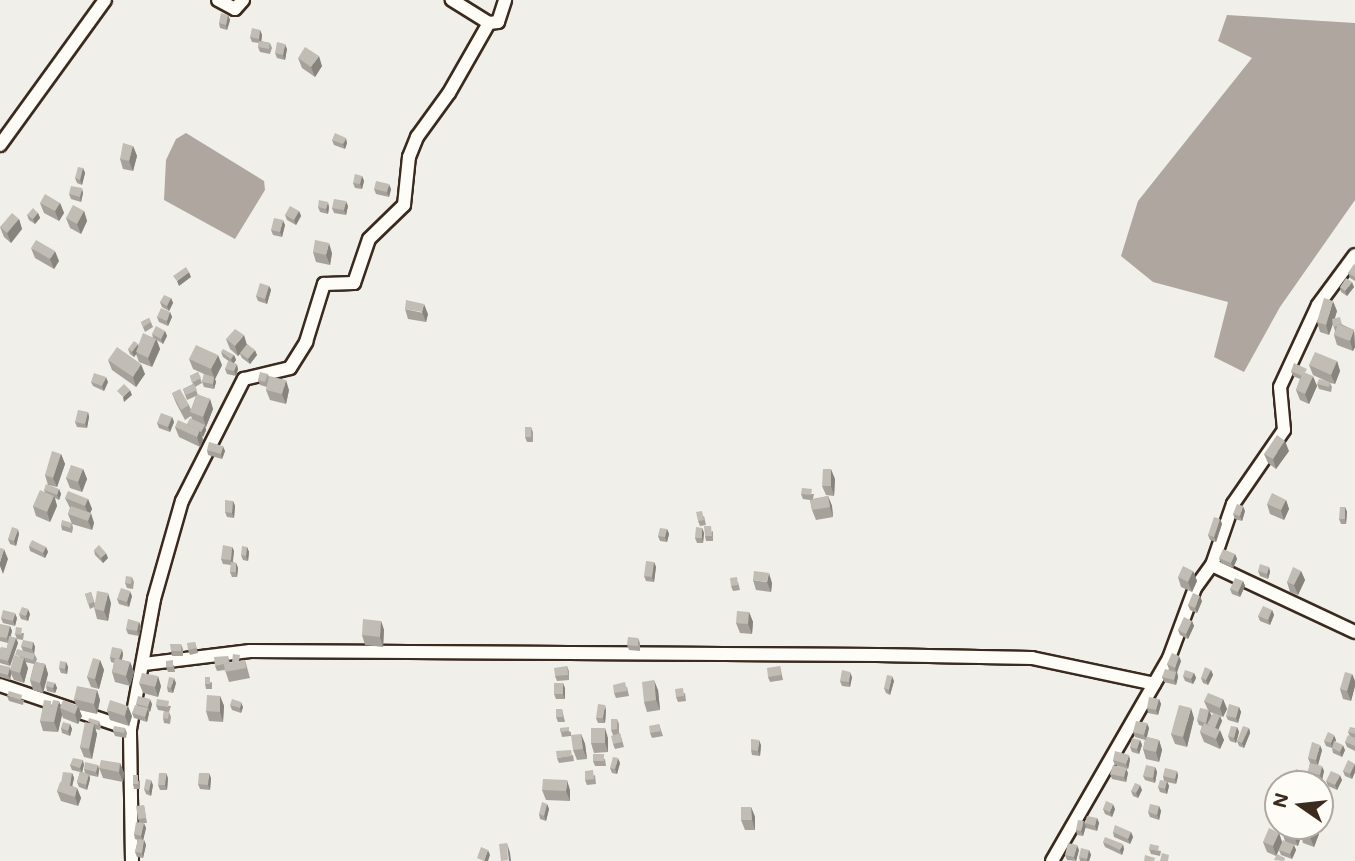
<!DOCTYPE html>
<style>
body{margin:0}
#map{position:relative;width:1355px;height:861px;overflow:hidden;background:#f1efea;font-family:Mali,sans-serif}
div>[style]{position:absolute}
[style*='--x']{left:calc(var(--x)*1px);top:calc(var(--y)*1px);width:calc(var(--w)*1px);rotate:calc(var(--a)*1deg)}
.water>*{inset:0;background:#aea69f}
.roads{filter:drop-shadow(2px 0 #3b2a1e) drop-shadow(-2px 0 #3b2a1e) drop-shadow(0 2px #3b2a1e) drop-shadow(0 -2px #3b2a1e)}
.minor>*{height:12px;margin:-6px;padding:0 6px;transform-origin:6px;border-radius:6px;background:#fdfcf7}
.wall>*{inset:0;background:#a6a29b}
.shaded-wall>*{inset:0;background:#87847e}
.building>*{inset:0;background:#c1bcb4}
span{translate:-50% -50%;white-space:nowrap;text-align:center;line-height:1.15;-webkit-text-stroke:5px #fdfcf7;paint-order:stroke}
.north{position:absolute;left:1264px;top:770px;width:70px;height:70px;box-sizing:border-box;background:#fdfcf7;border:2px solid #afa8a0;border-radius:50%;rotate:284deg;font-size:19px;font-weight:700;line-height:28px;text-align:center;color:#3b2a1e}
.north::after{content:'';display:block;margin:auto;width:24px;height:32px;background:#3b2a1e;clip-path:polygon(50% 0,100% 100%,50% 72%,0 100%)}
</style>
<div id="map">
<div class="water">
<i style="clip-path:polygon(1227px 15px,1355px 23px,1355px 200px,1280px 307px,1244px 372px,1214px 357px,1228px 302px,1153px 282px,1121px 256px,1138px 201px,1252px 58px,1218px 41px)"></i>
<i style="clip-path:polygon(186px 133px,264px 181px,265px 190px,235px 239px,164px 200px,166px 160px,176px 139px)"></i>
</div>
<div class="roads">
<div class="minor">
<i style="--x:218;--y:0;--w:19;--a:28"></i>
<i style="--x:235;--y:9;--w:12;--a:-48"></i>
<i style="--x:489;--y:23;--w:9;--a:-6"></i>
<i style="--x:498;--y:22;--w:23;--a:-72"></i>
<i style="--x:0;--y:145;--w:179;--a:-54.1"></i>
<i style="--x:1212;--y:565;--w:158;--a:25.1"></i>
<i style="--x:144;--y:664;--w:107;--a:-7"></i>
<i style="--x:250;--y:651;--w:627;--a:0.37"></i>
<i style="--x:877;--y:655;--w:155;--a:1.1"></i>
<i style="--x:1032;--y:658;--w:125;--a:12"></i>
<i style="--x:0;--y:685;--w:137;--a:18.7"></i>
<i style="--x:132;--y:861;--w:132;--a:-90.9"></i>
<i style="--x:130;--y:729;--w:132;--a:-79.5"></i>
<i style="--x:154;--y:599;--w:102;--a:-74.1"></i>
<i style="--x:182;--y:501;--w:137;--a:-63.1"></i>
<i style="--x:244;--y:379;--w:47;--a:-13.4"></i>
<i style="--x:290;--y:368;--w:31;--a:-58"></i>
<i style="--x:306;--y:342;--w:61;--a:-72.8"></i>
<i style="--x:324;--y:284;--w:30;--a:-2"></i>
<i style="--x:354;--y:283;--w:46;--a:-71.2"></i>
<i style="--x:369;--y:239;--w:49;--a:-44.2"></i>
<i style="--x:404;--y:205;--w:48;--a:-84.1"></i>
<i style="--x:409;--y:157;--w:22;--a:-68"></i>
<i style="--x:417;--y:137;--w:54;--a:-54"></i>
<i style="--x:449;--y:93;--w:81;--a:-60.3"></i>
<i style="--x:489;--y:23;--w:44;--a:-148.1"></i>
<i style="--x:1052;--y:861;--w:234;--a:-60"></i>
<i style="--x:1169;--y:658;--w:75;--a:-69.6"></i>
<i style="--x:1195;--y:588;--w:29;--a:-54"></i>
<i style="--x:1212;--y:565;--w:65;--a:-71"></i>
<i style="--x:1233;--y:504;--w:90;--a:-55.4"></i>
<i style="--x:1284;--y:430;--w:43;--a:-95.3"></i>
<i style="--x:1280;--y:387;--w:90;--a:-65.1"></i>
<i style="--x:1318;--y:305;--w:62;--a:-53.5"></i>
</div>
</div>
<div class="wall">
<i style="clip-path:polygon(228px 15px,230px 20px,227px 30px,220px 28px,219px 23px)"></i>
<i style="clip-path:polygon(260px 30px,262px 35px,261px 41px,270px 43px,272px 48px,270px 54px,260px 52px,258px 47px,259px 43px,252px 42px,250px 37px)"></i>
<i style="clip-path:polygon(287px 49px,285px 60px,277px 58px,275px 53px)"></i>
<i style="clip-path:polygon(298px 58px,322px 66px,315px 77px,302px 68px)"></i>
<i style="clip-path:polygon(332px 140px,347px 143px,345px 149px,334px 145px)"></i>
<i style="clip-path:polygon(133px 146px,137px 156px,133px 171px,123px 169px,120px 159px)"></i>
<i style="clip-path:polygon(83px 168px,85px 173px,82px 185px,77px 183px,75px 178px)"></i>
<i style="clip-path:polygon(362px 176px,364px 181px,362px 189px,355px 188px,353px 183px)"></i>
<i style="clip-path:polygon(374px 189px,391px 189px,389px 197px,376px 194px)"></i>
<i style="clip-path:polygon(83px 193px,81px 202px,71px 199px,69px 194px)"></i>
<i style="clip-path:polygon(40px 203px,60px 203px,64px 213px,59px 221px,44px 213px)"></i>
<i style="clip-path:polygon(348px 206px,346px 215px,334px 213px,332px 208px)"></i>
<i style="clip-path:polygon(318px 207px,329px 207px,328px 214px,320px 212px)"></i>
<i style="clip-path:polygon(84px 211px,87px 221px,81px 234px,70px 228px,66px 218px)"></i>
<i style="clip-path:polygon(299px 211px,301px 216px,296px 225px,287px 220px,285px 215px)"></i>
<i style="clip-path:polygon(38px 213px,40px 218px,35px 224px,29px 220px,27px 215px)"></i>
<i style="clip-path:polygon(19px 219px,22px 229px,11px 243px,4px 237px,0 227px)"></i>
<i style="clip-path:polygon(285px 225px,282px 237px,273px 235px,271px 230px)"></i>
<i style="clip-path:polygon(31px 248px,59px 261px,54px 269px,35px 258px)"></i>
<i style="clip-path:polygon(313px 252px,332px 253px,330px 265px,316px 262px)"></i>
<i style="clip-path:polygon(1355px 265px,1355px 281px,1350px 278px,1348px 273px)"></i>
<i style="clip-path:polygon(269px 286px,271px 290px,267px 304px,258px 301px,256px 296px)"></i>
<i style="clip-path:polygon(1340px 287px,1354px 287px,1347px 296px,1341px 292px)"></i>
<i style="clip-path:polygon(171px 298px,173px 303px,169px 311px,162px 307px,160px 302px)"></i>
<i style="clip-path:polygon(405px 309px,428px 314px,426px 322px,408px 319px)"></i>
<i style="clip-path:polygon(1337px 311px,1335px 318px,1343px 325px,1354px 330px,1355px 347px,1353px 351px,1337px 345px,1334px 335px,1335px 331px,1333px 324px,1329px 335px,1320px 332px,1317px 322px)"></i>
<i style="clip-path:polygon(170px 312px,172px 317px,168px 326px,159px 322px,157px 317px)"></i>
<i style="clip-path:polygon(149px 318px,153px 327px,145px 332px,141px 322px)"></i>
<i style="clip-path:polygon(165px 331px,167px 336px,163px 344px,157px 340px,160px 349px,152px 367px,139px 362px,136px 354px,134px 357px,130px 354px,128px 349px,138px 346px,153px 337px,152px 334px)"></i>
<i style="clip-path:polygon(226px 339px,247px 344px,257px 355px,250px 364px,242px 358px,240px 354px,238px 356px,230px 349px)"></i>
<i style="clip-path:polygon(221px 352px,234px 355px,236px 360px,234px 363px,238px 369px,236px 376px,227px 374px,225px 369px,230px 362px,223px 357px)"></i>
<i style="clip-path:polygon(189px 359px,222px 365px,215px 379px,216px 382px,214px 389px,204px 387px,202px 382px,204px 374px,193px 369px)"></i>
<i style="clip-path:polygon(108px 360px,145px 374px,136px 387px,112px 370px)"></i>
<i style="clip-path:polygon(1337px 361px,1340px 371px,1335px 384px,1330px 383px,1332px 387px,1331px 392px,1319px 389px,1317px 384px,1328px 382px,1313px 375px,1309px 365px)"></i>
<i style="clip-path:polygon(1291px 371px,1308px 374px,1317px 386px,1309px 404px,1300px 400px,1296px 390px,1300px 379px,1293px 376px)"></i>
<i style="clip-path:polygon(198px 372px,202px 383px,195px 387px,198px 395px,210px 399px,213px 409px,206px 427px,205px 427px,206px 430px,203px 437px,202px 436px,203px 440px,200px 447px,179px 437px,175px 427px,187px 424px,192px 419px,191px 416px,185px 420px,176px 403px,172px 393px,189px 405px,191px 410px,196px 396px,187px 400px,183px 389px,193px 384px,190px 376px)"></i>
<i style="clip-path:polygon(268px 374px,269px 377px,289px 390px,286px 404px,270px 400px,266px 390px,267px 387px,260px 385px,258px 380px)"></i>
<i style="clip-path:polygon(91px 382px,108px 382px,104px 391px,93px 386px)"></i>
<i style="clip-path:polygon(88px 412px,89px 417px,87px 428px,77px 427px,75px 422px)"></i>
<i style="clip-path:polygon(172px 417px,174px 422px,170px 432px,159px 428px,157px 423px)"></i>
<i style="clip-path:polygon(531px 427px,533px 432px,533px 442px,527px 442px,525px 437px)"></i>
<i style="clip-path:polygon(207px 450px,225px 451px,222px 459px,208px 455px)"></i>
<i style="clip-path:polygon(1289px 451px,1276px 469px,1268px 463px,1264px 454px)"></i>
<i style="clip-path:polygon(61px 454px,65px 464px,57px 487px,48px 485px,45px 475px)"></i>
<i style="clip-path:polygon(83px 469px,87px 479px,82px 492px,70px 488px,66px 478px)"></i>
<i style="clip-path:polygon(835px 479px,834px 496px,826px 495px,822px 486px)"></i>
<i style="clip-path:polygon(59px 489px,61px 494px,59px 500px,55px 498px,57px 506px,50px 522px,36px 516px,33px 506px,45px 492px,44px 490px)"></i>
<i style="clip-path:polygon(801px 494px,814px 494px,813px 499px,828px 496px,832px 506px,833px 517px,816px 520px,812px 510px,810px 500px,803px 499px)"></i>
<i style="clip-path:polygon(65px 498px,88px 499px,92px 509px,90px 513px,94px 523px,92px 530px,72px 524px,68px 514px,70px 508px)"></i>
<i style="clip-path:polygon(1286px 500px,1289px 509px,1284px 520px,1270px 514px,1267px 504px)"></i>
<i style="clip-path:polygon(233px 501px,235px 506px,234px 518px,227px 517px,225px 512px)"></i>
<i style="clip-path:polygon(1345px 507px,1347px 512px,1346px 524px,1341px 524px,1339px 519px)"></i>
<i style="clip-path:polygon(1245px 511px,1242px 521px,1235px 519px,1233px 514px)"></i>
<i style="clip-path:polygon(704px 516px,706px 525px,700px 526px,698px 521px)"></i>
<i style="clip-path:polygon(1220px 519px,1222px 524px,1216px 542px,1210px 540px,1208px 535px)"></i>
<i style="clip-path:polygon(72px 523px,73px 528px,72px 533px,62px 530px,61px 525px)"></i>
<i style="clip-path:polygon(702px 528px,704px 533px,703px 543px,697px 543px,695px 538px)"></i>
<i style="clip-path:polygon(667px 529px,669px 534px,667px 542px,660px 541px,658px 536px)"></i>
<i style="clip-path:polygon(713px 531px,713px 541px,706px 541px,705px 536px)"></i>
<i style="clip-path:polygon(19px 534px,16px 546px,10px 544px,8px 539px)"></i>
<i style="clip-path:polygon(29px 546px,46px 547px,48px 552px,45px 558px,30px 551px)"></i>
<i style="clip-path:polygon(232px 547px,234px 551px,233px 562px,236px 563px,238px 568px,237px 577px,232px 577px,230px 572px,231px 565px,223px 564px,221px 559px)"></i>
<i style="clip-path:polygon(247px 547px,249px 552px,248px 561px,243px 560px,241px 555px)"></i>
<i style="clip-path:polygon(94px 550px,108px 558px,103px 563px,95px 555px)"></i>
<i style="clip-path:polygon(1235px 554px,1237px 559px,1233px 568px,1221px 563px,1219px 558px)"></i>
<i style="clip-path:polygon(654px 562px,656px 567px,654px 582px,646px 581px,644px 576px)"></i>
<i style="clip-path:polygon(1269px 567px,1270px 572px,1268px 579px,1260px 576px,1258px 571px)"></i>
<i style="clip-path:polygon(1193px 571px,1197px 581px,1192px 592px,1181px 587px,1178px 577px)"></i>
<i style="clip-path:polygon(1301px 571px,1305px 580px,1298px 595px,1290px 592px,1287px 582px)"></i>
<i style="clip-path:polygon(132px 577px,134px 582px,133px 589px,127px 588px,125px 583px)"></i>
<i style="clip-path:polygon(753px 580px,772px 583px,771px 592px,756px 590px)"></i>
<i style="clip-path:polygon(1243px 581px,1245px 586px,1240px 597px,1232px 594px,1230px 589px)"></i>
<i style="clip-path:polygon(738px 582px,740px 590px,733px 591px,731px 586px)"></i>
<i style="clip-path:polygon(91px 592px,95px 604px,111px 603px,108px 621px,97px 619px,94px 607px,90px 609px,85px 594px)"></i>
<i style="clip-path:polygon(132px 596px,129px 607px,119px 604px,117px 599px)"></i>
<i style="clip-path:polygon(1202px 601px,1197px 613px,1190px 610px,1188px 605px)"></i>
<i style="clip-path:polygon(1272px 610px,1274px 615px,1270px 625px,1260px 621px,1258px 616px)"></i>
<i style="clip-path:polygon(749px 612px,753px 622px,752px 634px,740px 633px,736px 623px)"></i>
<i style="clip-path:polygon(19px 614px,30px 614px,28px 621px,21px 619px)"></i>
<i style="clip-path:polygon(1px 618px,17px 618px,15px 626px,3px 623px)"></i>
<i style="clip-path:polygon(381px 621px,384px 630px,383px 647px,365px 645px,362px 635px)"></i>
<i style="clip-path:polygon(1192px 621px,1194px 626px,1188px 639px,1180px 635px,1178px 630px)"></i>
<i style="clip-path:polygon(139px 622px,141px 627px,139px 636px,128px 634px,126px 629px)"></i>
<i style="clip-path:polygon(0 626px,10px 626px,12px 631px,10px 637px,16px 638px,18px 643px,10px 666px,0 663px,0 649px,7px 648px,8px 643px,0 641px)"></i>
<i style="clip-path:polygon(24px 633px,23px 640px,17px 639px,15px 634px)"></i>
<i style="clip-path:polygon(638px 638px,640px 643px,640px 651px,629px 650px,627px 645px)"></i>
<i style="clip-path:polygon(33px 642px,35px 647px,34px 653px,37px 659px,36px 662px,45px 664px,48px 674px,43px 693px,33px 690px,30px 680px,34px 664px,25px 662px,28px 668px,24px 683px,14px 680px,11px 674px,10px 680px,0 677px,0 665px,11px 669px,23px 651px,21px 646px)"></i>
<i style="clip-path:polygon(195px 642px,198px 653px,190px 655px,188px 650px)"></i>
<i style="clip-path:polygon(181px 644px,183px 649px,183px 656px,172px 656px,171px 651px)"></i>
<i style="clip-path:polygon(123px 654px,122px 660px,130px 662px,134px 672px,130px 686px,115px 682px,112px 672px,114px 663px,111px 662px,110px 657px)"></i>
<i style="clip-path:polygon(228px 656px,230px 663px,245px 660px,250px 678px,229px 682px,225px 670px,217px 671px,215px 666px)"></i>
<i style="clip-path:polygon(100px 660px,104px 670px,99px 689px,91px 687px,87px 677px)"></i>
<i style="clip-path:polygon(1181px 661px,1177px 672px,1178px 677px,1176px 685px,1164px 682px,1162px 677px,1169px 669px,1167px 664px)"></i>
<i style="clip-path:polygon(66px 662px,68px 667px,67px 674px,61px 673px,59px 668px)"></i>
<i style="clip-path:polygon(174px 665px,175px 672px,168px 672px,166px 667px)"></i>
<i style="clip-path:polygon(567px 666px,569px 671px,569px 680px,557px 681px,555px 676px)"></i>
<i style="clip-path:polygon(780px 666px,783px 680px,770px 682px,768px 677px)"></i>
<i style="clip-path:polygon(1211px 670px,1213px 675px,1208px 685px,1203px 683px,1201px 678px)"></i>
<i style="clip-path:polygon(1194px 673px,1196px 678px,1193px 684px,1185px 681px,1183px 676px)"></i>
<i style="clip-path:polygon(1352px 674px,1355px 681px,1355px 686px,1351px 701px,1343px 699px,1340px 689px)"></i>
<i style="clip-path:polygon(852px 677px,850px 687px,842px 686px,840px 681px)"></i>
<i style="clip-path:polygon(894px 681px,890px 695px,886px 693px,884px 688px)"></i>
<i style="clip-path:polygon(212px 682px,212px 689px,206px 689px,205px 684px)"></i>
<i style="clip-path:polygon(55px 683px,57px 688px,55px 693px,47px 691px,46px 686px)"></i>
<i style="clip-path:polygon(139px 683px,161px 686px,158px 697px,143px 693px)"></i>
<i style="clip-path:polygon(176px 683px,173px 693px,168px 692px,167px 687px)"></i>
<i style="clip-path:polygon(627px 687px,629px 696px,616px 698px,614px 693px)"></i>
<i style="clip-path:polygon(565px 688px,565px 699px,556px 699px,554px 694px)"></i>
<i style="clip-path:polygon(97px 690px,100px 700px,97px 714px,79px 710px,82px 716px,78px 724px,63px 718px,62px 715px,58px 732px,43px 731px,40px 721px,52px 704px,76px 705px,74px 699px)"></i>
<i style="clip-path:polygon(658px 690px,660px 710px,647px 712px,644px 702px)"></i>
<i style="clip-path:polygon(685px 693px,686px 701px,678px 702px,676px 697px)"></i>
<i style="clip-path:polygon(7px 696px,24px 700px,23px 705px,9px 701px)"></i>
<i style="clip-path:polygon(220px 696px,224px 706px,223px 722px,209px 721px,206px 711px)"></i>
<i style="clip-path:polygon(1159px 699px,1161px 704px,1158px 715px,1148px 713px,1147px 708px)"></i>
<i style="clip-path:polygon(1223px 699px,1227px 709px,1223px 717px,1210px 712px,1211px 715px,1220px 716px,1222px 721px,1218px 729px,1224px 740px,1220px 749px,1204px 742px,1200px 732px,1202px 726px,1199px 725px,1197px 720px,1208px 710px,1204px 701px)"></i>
<i style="clip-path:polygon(136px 704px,152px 704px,150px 712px,149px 711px,149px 713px,147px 722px,134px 718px,132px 713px,137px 706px)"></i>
<i style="clip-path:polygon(156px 705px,171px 706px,169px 712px,171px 717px,170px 724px,164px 723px,163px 718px,164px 711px,158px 710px)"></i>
<i style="clip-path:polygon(230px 705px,243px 707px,241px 713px,232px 710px)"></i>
<i style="clip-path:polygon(1239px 707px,1241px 712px,1238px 723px,1228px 720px,1226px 716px)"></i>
<i style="clip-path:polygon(562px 709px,565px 722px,558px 722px,556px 717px)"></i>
<i style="clip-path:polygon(107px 710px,132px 716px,129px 726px,110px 720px)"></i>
<i style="clip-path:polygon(606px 710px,605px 723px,598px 723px,596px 718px)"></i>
<i style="clip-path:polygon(1194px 718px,1187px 747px,1175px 744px,1171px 734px)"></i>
<i style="clip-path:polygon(617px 719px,619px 724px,619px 734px,620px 733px,624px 747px,615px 749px,613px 744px,613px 735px,611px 730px)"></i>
<i style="clip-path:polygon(99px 721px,101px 726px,100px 730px,95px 729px,97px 734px,92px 759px,84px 757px,80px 747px,89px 723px)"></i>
<i style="clip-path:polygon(70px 724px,72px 729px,70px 736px,62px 733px,61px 728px)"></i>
<i style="clip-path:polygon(659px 724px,663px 736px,652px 738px,650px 733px)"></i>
<i style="clip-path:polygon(1237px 727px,1239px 732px,1236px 743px,1230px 741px,1228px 736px)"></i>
<i style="clip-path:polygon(125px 728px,127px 733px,126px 738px,115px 736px,113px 731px)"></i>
<i style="clip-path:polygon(560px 728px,571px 732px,571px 736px,562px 737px)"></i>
<i style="clip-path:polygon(1149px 728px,1147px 737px,1159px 740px,1162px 750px,1159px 762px,1146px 759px,1143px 749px,1145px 740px,1135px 737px,1133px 732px)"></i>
<i style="clip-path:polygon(1249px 728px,1250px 733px,1244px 748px,1239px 746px,1237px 741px)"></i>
<i style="clip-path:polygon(1355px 728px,1355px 751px,1347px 747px,1345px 742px,1350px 736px,1348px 732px)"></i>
<i style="clip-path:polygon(581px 734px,585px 744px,587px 759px,577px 760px,573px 750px)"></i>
<i style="clip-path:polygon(608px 738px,608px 752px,594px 753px,591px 743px)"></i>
<i style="clip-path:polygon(1140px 740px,1142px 745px,1139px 754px,1132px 752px,1130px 747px)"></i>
<i style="clip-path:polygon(1336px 740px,1335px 742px,1345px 750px,1342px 757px,1333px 753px,1332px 748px,1326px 746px,1324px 741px)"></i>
<i style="clip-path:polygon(761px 745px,760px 756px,752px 755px,751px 750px)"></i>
<i style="clip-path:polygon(1322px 750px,1318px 765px,1324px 771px,1322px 780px,1310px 777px,1308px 772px,1310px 763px,1308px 758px)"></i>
<i style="clip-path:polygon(573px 755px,574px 761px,559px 763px,557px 758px)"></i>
<i style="clip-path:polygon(605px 759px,606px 766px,595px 766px,593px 761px)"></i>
<i style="clip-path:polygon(83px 760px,82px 772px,85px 773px,84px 769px,98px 765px,99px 770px,98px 777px,89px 775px,90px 779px,87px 790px,79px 787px,77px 782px,80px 772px,72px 770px,70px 765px)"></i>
<i style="clip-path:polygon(1113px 760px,1130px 760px,1128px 769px,1115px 765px)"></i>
<i style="clip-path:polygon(120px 763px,124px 773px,123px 782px,103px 778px,99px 768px)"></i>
<i style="clip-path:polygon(620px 763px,617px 774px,612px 773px,610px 768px)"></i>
<i style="clip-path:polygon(1355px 764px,1355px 772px,1352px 779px,1345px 776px,1343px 771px)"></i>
<i style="clip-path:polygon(1155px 767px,1157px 772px,1155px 783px,1145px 780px,1143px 776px)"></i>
<i style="clip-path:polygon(1177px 771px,1178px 776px,1176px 784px,1167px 782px,1169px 786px,1167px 794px,1160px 792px,1158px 787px,1164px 781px,1163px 776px)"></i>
<i style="clip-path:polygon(72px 773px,74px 778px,72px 786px,77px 788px,81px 798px,78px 806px,61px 801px,57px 791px,61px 783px)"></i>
<i style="clip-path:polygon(1128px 773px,1126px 782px,1112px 779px,1110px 774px)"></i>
<i style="clip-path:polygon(595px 775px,596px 784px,587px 785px,585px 780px)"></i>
<i style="clip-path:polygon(168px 778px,167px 790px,160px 790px,158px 785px)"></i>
<i style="clip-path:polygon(211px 778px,210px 790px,200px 789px,198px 784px)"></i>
<i style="clip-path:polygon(140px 780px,140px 789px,134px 789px,133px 784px)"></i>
<i style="clip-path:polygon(1342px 780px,1337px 790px,1328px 786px,1326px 781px)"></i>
<i style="clip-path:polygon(153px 785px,151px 796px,146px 794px,144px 789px)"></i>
<i style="clip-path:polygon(542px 790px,570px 790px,570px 801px,546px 800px)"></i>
<i style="clip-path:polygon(1142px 790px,1138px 798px,1133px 796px,1131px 791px)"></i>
<i style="clip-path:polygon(1278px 800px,1279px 826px,1278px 828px,1272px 826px,1270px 821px)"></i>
<i style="clip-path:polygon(547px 804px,549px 809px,546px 821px,540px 819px,539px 814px)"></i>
<i style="clip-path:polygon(144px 805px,147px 823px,143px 823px,146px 828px,143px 840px,144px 840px,146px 845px,143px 858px,137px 857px,135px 852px,138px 840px,135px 839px,134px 834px,139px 822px,138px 819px)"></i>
<i style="clip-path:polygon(1159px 806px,1161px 811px,1159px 820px,1150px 817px,1148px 812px)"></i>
<i style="clip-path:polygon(751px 807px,755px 817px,755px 830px,745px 830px,741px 820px)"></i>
<i style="clip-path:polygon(1103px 809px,1115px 809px,1112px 817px,1105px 814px)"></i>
<i style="clip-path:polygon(1097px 818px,1099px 823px,1097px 831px,1086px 828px,1085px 823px)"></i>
<i style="clip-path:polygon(1086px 826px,1083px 836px,1077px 835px,1076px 830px)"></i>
<i style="clip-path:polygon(1283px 826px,1299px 826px,1300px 830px,1302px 826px,1316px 826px,1319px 834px,1314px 847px,1303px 843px,1301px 836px,1298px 846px,1289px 843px,1294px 845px,1296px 850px,1292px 859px,1281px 855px,1279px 850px,1276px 856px,1267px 852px,1263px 842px,1279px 833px,1282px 842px,1285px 841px,1282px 832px,1284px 826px)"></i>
<i style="clip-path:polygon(1113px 832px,1131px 832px,1133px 837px,1130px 844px,1114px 837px)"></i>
<i style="clip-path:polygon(1103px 842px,1124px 849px,1122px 855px,1105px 847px)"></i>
<i style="clip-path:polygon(1149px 849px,1161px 851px,1160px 856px,1151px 854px)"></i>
<i style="clip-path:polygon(1079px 850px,1076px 861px,1067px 860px,1065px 855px)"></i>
<i style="clip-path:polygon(1089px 850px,1091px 855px,1089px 861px,1080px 861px,1079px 857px)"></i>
</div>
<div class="shaded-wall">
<i style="clip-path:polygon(228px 15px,230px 20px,227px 30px,226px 25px)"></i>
<i style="clip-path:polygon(260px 30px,262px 35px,261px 44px,259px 39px)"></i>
<i style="clip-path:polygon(285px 44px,287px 49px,285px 60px,283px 55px)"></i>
<i style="clip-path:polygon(319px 56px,322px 66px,315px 77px,311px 67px)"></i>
<i style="clip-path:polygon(346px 138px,347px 143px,345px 149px,343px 144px)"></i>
<i style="clip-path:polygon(133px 146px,137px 156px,133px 171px,129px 161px)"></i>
<i style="clip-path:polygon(83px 168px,85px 173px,82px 185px,80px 180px)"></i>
<i style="clip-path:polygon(362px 176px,364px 181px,362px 189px,360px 184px)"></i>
<i style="clip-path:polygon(389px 184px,391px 189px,389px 197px,387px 192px)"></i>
<i style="clip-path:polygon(82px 188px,83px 193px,81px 202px,80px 197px)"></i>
<i style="clip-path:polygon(346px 201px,348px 206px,346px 215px,344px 210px)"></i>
<i style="clip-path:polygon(328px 202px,329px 207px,328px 214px,326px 209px)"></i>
<i style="clip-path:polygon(60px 203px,64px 213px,59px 221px,55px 211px)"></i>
<i style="clip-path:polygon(84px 211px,87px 221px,81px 234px,77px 224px)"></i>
<i style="clip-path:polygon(299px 211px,301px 216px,296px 225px,294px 220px)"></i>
<i style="clip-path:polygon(38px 213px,40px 218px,35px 224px,33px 219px)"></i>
<i style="clip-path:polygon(19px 219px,22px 229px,11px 243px,7px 233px)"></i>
<i style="clip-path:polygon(283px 220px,285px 225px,282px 237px,280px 232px)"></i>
<i style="clip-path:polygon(329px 243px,332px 253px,330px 265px,326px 255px)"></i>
<i style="clip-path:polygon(55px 251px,59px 261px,54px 269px,50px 259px)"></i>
<i style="clip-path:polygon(189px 272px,191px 277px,179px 286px,177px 281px)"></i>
<i style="clip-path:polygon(1352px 282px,1354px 287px,1347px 296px,1345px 291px)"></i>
<i style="clip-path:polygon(269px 286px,271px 290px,267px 304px,265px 299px)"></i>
<i style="clip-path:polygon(171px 298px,173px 303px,169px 311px,167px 306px)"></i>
<i style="clip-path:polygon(1333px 301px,1337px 311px,1329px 335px,1326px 325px)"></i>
<i style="clip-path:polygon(424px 304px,428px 314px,426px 322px,422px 312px)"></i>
<i style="clip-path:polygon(170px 312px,172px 317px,168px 326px,167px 321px)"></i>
<i style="clip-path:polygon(1354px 330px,1355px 347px,1353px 351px,1350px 341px)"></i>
<i style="clip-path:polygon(165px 331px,167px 336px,163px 344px,161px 339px)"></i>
<i style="clip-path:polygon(244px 335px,247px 345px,238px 356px,235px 346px)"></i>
<i style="clip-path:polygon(156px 339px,160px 349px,152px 367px,148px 358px)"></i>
<i style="clip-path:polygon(138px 344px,140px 349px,134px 357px,132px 352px)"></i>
<i style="clip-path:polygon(255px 350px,257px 355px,250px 364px,248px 359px)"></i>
<i style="clip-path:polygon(218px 355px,222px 365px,215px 379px,216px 382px,214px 389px,213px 384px,214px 377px,211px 369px)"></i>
<i style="clip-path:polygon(234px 355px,236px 360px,233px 364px,231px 359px)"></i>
<i style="clip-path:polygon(1337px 361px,1340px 371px,1335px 384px,1331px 375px)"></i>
<i style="clip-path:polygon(141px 364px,145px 374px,136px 387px,133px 377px)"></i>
<i style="clip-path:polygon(237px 364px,238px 369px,236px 376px,234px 371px)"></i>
<i style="clip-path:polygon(1313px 376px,1317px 386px,1309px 404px,1305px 394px)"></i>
<i style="clip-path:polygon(106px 377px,108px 382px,104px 391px,102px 386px)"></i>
<i style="clip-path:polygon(286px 380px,289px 390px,286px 404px,282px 394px)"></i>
<i style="clip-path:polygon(130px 390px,132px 395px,124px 402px,123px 397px)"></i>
<i style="clip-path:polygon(210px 399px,213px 409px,206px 427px,203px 417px)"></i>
<i style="clip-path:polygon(88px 412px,89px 417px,87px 428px,85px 424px)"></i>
<i style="clip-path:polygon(172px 417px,174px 422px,170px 432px,168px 427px)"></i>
<i style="clip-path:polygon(205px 425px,206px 430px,203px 437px,201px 432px)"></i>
<i style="clip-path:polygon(200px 430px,203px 440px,200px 447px,197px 437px)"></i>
<i style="clip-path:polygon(1285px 441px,1289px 451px,1276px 469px,1273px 459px)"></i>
<i style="clip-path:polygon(223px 446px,225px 451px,222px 459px,221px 454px)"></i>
<i style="clip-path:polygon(61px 454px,65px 464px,57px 487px,53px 478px)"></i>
<i style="clip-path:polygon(83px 469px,87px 479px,82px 492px,78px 482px)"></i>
<i style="clip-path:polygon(831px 469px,835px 479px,834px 496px,831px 486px)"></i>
<i style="clip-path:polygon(59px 489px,61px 494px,59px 500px,57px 495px)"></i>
<i style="clip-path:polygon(54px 496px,57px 506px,50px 522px,47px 512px)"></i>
<i style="clip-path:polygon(828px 496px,832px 506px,833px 517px,830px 507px)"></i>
<i style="clip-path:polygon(88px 499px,92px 509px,89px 516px,85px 506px)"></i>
<i style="clip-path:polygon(1286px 500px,1289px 509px,1284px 520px,1281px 510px)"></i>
<i style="clip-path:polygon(233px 501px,235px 506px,234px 518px,232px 513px)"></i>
<i style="clip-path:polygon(1243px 506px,1245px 511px,1242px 521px,1240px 516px)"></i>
<i style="clip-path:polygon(1345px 507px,1347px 512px,1346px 524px,1345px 519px)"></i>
<i style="clip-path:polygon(91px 513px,94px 523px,92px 530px,88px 521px)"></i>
<i style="clip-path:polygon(1220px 519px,1222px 524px,1216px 542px,1214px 537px)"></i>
<i style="clip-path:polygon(702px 528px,704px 533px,703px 543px,702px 538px)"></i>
<i style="clip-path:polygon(18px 529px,19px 534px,16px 546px,14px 541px)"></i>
<i style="clip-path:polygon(667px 529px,669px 534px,667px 542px,665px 537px)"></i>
<i style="clip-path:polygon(46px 547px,48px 552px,45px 558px,43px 553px)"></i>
<i style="clip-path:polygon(232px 547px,234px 551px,232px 565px,231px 560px)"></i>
<i style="clip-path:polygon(247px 547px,249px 552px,248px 561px,246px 556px)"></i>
<i style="clip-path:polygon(4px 549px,8px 559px,3px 574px,0 566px,0 562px)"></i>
<i style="clip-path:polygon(106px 553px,108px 558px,103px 563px,101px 558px)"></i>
<i style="clip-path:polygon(1235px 554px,1237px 559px,1233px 568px,1231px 563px)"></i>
<i style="clip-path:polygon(654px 562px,656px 567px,654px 582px,652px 577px)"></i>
<i style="clip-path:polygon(236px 563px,238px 568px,237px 577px,236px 572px)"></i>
<i style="clip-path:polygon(1269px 567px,1270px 572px,1268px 579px,1267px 574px)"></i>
<i style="clip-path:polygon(1193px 571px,1197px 581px,1192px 592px,1188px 582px)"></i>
<i style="clip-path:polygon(1301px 571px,1305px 580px,1298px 595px,1294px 585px)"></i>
<i style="clip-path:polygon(769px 573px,772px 583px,771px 592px,767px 582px)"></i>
<i style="clip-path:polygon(1243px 581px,1245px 586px,1240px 597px,1238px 592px)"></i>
<i style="clip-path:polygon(130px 591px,132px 596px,129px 607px,127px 602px)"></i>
<i style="clip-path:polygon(108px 593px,111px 603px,108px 621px,104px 611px)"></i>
<i style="clip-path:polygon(1200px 596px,1202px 601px,1197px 613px,1195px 608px)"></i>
<i style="clip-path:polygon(28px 609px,30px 614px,28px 621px,26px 616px)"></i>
<i style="clip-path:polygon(1272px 610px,1274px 615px,1270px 625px,1268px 620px)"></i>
<i style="clip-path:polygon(749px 612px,753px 622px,752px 634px,748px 624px)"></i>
<i style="clip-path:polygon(15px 613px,17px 618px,15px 626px,13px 621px)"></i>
<i style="clip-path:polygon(381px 621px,384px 630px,383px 647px,380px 637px)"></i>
<i style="clip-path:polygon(1192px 621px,1194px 626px,1188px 639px,1186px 634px)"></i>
<i style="clip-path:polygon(139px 622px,141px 627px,139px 636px,137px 631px)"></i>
<i style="clip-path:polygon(10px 626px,12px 631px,9px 643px,7px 638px)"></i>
<i style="clip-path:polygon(16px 638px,18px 643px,10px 666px,8px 661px)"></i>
<i style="clip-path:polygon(33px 642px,35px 647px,34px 654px,32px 649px)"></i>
<i style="clip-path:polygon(122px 649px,123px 654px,121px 664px,119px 659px)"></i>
<i style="clip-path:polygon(1179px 656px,1181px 661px,1177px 672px,1178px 677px,1176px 685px,1174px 680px,1176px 672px,1175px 668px)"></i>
<i style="clip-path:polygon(24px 658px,28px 668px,24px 683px,20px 673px)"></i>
<i style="clip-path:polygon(100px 660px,104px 670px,99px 689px,95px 679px)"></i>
<i style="clip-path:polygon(66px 662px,68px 667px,67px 674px,65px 669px)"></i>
<i style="clip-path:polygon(130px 662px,134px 672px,130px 686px,126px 676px)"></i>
<i style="clip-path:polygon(45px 664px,48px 674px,43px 693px,40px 683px)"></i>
<i style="clip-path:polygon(10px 667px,11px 674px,10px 680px,8px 675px)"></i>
<i style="clip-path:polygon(1211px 670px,1213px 675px,1208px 685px,1206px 680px)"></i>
<i style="clip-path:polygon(850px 672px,852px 677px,850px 687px,849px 682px)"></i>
<i style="clip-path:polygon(1194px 673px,1196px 678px,1193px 684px,1191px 679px)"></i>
<i style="clip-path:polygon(1352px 674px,1355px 681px,1355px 686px,1351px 701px,1347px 691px)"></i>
<i style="clip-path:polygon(158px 676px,161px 686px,158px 697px,155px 687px)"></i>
<i style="clip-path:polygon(892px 676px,894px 681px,890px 695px,889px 690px)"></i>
<i style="clip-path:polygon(174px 678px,176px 683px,173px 693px,171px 688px)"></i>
<i style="clip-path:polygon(654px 680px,658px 690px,660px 710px,656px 700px)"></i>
<i style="clip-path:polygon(55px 683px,57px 688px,55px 693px,53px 688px)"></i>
<i style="clip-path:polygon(563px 683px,565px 688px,565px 699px,563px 694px)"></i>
<i style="clip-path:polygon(97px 690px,100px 700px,97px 714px,94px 704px)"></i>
<i style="clip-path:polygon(220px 696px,224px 706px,223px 722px,220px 712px)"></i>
<i style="clip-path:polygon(150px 699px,152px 704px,150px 712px,148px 707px)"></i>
<i style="clip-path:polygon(1159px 699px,1161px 704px,1158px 715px,1156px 710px)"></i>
<i style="clip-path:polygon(1223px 699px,1227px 709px,1223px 717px,1220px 708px)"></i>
<i style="clip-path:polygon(59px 701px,62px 709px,60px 708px,62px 715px,58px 732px,54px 722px)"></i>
<i style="clip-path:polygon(241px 702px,243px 707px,241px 713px,240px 708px)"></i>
<i style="clip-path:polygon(605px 705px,606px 710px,605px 723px,603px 718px)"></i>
<i style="clip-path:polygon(78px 706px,82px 716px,78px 724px,75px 714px)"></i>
<i style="clip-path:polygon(128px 706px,132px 716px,129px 726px,125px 716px)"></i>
<i style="clip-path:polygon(1239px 707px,1241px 712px,1238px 723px,1236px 718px)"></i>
<i style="clip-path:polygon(148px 708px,149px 713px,147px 722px,145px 717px)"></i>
<i style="clip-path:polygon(1191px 708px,1194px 718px,1187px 747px,1183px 737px)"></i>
<i style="clip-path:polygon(1209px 710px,1211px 715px,1208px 728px,1206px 723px)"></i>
<i style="clip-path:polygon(1220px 716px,1222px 721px,1217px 733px,1215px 728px)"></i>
<i style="clip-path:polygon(1147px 723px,1149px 728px,1146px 740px,1144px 735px)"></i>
<i style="clip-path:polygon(70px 724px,72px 729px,70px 736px,68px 731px)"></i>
<i style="clip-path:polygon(94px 724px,97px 734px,92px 759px,89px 749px)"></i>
<i style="clip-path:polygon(1237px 727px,1239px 732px,1236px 743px,1234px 738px)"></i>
<i style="clip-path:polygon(605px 728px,608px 738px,608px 752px,605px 743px)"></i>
<i style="clip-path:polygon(1249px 728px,1250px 733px,1244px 748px,1242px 743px)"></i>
<i style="clip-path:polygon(1220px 730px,1224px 740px,1220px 749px,1216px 739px)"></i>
<i style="clip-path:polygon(581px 734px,585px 744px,587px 759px,583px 749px)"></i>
<i style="clip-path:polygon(1334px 735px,1336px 740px,1332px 748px,1331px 743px)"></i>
<i style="clip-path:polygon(759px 740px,761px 745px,760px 756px,758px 751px)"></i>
<i style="clip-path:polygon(1140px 740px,1142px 745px,1139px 754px,1137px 749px)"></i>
<i style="clip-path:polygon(1159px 740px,1162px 750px,1159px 762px,1156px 752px)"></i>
<i style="clip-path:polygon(1320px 745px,1322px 750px,1318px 765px,1316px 760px)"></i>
<i style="clip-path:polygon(1343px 745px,1345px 750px,1342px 757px,1340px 752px)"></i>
<i style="clip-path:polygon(1129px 755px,1130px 760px,1128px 769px,1126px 764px)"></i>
<i style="clip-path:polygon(618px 758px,620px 763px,617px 774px,615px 769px)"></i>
<i style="clip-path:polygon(83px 760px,84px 765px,82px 773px,80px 768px)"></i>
<i style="clip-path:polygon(120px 763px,124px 773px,123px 782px,119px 772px)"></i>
<i style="clip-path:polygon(1355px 764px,1355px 772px,1352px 779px,1350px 774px)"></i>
<i style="clip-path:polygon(98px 765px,99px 770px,98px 777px,96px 772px)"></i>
<i style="clip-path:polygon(1322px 766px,1324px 771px,1322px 780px,1320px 775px)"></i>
<i style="clip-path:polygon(1155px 767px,1157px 772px,1155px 783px,1153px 778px)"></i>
<i style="clip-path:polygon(1126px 768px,1128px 773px,1126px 782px,1124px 777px)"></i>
<i style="clip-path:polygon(1177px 771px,1178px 776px,1176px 784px,1175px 779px)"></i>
<i style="clip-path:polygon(72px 773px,74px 778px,71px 792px,69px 787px)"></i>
<i style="clip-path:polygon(166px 773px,168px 778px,167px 790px,165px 785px)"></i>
<i style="clip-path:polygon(209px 773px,211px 778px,210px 790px,208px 785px)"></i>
<i style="clip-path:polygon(1306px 773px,1308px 778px,1305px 784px,1301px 784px)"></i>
<i style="clip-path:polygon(89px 774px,90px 779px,87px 790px,86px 785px)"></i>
<i style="clip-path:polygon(1340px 775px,1342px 780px,1337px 790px,1335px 785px)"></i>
<i style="clip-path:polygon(151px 780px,153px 785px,151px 796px,149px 791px)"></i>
<i style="clip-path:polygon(567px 780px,570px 790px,570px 801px,566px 791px)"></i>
<i style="clip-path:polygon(1167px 781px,1169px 786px,1167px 794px,1165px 789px)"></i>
<i style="clip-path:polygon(1140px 785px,1142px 790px,1138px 798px,1136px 793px)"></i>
<i style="clip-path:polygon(1325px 786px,1327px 791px,1322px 802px,1320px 797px)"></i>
<i style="clip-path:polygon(77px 788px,81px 798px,78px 806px,75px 797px)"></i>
<i style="clip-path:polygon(547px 804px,549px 809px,546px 821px,544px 816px)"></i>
<i style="clip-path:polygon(1113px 804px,1115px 809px,1112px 817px,1110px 812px)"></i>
<i style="clip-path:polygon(1159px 806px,1161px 811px,1159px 820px,1157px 815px)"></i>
<i style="clip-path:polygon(751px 807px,755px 817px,755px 830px,752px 820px)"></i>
<i style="clip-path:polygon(1323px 809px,1325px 814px,1321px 822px,1320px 816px)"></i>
<i style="clip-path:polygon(1097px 818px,1099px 823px,1097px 831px,1095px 826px)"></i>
<i style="clip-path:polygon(1084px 821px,1086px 826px,1083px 836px,1081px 831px)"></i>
<i style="clip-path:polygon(144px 823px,146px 828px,143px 841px,141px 836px)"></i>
<i style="clip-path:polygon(1297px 826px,1299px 826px,1301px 834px,1299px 833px,1301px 836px,1298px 846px,1294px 836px)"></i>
<i style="clip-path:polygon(1315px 826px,1316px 826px,1319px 834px,1314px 847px,1310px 837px)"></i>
<i style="clip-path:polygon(1131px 832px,1133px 837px,1130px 844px,1128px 839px)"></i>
<i style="clip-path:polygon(1279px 833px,1282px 842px,1276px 856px,1273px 846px)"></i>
<i style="clip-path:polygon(144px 840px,146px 845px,143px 858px,142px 853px)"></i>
<i style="clip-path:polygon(507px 843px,510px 853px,511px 861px,509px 861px)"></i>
<i style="clip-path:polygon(1123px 844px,1124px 849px,1122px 855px,1120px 850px)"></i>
<i style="clip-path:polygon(1077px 845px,1079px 850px,1076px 861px,1074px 857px)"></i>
<i style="clip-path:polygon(1294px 845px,1296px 850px,1292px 859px,1290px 854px)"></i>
<i style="clip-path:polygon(488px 850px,490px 855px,488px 861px,484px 861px)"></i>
<i style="clip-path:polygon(1089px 850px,1091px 855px,1089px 861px,1087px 861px,1087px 859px)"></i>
</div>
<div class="building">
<i style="clip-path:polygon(221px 13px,228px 15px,226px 25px,219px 23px)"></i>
<i style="clip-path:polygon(252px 28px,260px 30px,259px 39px,250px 37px)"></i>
<i style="clip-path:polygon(259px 41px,270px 43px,269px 49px,258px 47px)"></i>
<i style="clip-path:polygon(277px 42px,285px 44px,283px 55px,275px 53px)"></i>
<i style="clip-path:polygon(305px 47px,319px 56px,311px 67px,298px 58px)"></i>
<i style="clip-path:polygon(335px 133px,346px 138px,343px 144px,332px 140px)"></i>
<i style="clip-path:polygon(123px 143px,133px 146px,129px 161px,120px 159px)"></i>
<i style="clip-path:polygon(78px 167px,83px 168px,80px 180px,75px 178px)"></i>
<i style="clip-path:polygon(355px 174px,362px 176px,360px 184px,353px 183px)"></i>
<i style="clip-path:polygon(376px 181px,389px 184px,387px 192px,374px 189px)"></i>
<i style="clip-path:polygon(71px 186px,82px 188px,80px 197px,69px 194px)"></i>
<i style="clip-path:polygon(45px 194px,60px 203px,55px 211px,40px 203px)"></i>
<i style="clip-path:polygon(334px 199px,346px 201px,344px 210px,332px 208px)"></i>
<i style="clip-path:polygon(319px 200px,328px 202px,326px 209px,318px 207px)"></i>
<i style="clip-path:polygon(73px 205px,84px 211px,77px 224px,66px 218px)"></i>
<i style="clip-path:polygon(290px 206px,299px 211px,294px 220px,285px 215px)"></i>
<i style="clip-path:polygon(33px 208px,38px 213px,33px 219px,27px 215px)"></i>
<i style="clip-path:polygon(12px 213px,19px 219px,7px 233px,0 227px)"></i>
<i style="clip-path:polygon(274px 218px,283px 220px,280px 232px,271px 230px)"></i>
<i style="clip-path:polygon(36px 240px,55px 251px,50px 259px,31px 248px)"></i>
<i style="clip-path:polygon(315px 240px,329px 243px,326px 255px,313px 252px)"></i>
<i style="clip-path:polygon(1354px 264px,1355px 265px,1355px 277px,1348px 273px)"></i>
<i style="clip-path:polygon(186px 267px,189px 272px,177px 281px,173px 276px)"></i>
<i style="clip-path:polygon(1346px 278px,1352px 282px,1345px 291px,1340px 287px)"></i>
<i style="clip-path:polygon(260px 283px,269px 286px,265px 299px,256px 296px)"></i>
<i style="clip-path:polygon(164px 295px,171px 298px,167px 306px,160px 302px)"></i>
<i style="clip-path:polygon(1324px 298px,1333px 301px,1326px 325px,1317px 322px)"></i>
<i style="clip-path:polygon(406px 300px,424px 304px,422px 312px,405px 309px)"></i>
<i style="clip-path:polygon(161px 308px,170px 312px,167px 321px,157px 317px)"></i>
<i style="clip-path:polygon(1340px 317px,1342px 325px,1338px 324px,1337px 326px,1333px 327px,1332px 319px)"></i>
<i style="clip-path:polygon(149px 318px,151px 322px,143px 327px,141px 322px)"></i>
<i style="clip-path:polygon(1338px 324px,1354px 330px,1350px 341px,1334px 335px)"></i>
<i style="clip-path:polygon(156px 326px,165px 331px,161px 339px,152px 334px)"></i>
<i style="clip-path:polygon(235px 329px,244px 335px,235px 346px,226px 339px)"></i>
<i style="clip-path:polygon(143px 333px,156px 339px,148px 358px,136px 352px)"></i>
<i style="clip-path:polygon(134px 341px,138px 344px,132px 352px,128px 349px)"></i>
<i style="clip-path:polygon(247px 344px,255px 350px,248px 359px,240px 353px)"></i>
<i style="clip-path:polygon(196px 345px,218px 355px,211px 369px,189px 359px)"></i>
<i style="clip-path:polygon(117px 347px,141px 364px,133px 377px,108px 360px)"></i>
<i style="clip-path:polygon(223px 349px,234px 355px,231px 359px,221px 352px)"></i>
<i style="clip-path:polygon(1315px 352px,1337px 361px,1331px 375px,1309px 365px)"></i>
<i style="clip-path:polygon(228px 361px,237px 364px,234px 371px,225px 369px)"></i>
<i style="clip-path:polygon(1294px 363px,1307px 369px,1305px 373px,1303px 372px,1302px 376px,1291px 371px)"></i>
<i style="clip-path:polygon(198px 372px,201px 378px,192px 383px,190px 376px)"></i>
<i style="clip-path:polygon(260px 372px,268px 374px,265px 382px,258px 380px)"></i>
<i style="clip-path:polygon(1303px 372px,1313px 376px,1305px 394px,1296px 390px)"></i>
<i style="clip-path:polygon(94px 373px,106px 377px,102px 386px,91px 382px)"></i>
<i style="clip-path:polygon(204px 374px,214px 377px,213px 384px,202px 382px)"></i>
<i style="clip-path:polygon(269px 376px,286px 380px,282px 394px,266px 390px)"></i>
<i style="clip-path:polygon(1319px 379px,1330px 382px,1329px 387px,1317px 384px)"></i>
<i style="clip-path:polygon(124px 384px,130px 390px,123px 397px,117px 391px)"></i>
<i style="clip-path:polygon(194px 384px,197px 390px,186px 395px,183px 389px)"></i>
<i style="clip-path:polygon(180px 389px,189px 405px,181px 410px,172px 393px)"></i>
<i style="clip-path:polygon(197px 394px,210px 399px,203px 417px,190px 412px)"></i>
<i style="clip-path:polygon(78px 410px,88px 412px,85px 424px,75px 422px)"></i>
<i style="clip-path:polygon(161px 413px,172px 417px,168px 427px,157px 423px)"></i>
<i style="clip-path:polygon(190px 418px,205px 425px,201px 432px,199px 431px,200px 430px,187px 424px)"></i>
<i style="clip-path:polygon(178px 420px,200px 430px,197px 437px,175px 427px)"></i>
<i style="clip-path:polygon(525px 427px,531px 427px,531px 437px,525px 437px)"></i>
<i style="clip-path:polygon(1277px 435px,1285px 441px,1273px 459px,1264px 454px)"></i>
<i style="clip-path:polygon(209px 442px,223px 446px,221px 454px,207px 450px)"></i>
<i style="clip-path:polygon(52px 451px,61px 454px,53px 478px,45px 475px)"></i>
<i style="clip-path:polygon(71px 465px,83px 469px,78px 482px,66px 478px)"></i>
<i style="clip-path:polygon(823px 469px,831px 469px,831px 486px,822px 486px)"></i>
<i style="clip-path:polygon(46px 484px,59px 489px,57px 495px,44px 490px)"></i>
<i style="clip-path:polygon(802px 488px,812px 489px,811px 495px,801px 494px)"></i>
<i style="clip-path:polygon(40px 490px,54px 496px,47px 512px,33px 506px)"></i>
<i style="clip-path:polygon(68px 491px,88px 499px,85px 506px,65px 498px)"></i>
<i style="clip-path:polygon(1272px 493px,1286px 500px,1281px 510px,1267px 504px)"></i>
<i style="clip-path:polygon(828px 496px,830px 507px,812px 510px,810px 500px)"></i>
<i style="clip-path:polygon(225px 500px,233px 501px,232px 513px,225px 512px)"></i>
<i style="clip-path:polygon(1237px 504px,1243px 506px,1240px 516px,1233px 514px)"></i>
<i style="clip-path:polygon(71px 506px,91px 513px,88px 521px,68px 514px)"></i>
<i style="clip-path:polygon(1340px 507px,1345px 507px,1345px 519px,1339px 519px)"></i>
<i style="clip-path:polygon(702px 511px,704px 520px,698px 521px,696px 512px)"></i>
<i style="clip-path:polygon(1214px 517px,1220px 519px,1214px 537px,1208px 535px)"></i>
<i style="clip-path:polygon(62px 520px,72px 523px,70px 528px,61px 525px)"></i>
<i style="clip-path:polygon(704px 526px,711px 526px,712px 536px,705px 536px)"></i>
<i style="clip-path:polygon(12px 527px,18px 529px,14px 541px,8px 539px)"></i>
<i style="clip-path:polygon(696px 527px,702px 528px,702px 538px,695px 538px)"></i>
<i style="clip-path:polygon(660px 528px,667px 529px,665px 537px,658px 536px)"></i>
<i style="clip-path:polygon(32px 540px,46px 547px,43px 553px,29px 546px)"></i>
<i style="clip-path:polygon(99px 545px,106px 553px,101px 558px,94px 550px)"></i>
<i style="clip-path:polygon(223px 545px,232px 547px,231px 560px,221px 559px)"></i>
<i style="clip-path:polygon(242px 546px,247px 547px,246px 556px,241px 555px)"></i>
<i style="clip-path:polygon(0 548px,4px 549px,0 562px)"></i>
<i style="clip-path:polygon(1223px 549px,1235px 554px,1231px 563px,1219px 558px)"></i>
<i style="clip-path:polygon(646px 561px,654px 562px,652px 577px,644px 576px)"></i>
<i style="clip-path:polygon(231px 562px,236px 563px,236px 572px,230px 572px)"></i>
<i style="clip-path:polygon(1260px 564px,1269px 567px,1267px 574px,1258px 571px)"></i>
<i style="clip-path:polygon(1183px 566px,1193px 571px,1188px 582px,1178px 577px)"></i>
<i style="clip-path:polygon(1293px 567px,1301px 571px,1294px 585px,1287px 582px)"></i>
<i style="clip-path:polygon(754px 571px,769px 573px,767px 582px,753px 580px)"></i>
<i style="clip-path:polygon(126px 576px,132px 577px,131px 584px,125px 583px)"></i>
<i style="clip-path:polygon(737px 577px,738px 585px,731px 586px,730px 578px)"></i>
<i style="clip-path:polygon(1235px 578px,1243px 581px,1238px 592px,1230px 589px)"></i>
<i style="clip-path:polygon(121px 588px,130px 591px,127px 602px,117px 599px)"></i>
<i style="clip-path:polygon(97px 591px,108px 593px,104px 611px,94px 609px)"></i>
<i style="clip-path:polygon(91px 592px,94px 602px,88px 604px,85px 594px)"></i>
<i style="clip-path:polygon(1193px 593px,1200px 596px,1195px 608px,1188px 605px)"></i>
<i style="clip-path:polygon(1263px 606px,1272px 610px,1268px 620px,1258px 616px)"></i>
<i style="clip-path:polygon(22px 607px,28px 609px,26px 616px,19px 614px)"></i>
<i style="clip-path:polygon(3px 610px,15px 613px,13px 621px,1px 618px)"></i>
<i style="clip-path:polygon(737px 611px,749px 612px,748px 624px,736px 623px)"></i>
<i style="clip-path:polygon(1184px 617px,1192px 621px,1186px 634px,1178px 630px)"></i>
<i style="clip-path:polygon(128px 619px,139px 622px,137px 631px,126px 629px)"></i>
<i style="clip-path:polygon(363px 619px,381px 621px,380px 637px,362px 635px)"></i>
<i style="clip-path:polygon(0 624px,10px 626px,7px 638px,0 637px)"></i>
<i style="clip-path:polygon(16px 627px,22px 628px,21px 635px,15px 634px)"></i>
<i style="clip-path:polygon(9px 636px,16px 638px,8px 661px,0 659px,0 649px,1px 647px,7px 648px)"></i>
<i style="clip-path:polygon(628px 637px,638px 638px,638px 646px,627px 645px)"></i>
<i style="clip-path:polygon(23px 640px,33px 642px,32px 649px,21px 646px)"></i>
<i style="clip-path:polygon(195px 642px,196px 648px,188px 650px,187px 643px)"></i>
<i style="clip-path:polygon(170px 644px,181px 644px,181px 651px,171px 651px)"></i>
<i style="clip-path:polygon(112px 647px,122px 649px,119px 659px,110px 657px)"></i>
<i style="clip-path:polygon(17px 649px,35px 654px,33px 660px,15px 655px)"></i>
<i style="clip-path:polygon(1172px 653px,1179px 656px,1175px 668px,1167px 664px)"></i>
<i style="clip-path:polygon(233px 654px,240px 655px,239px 661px,232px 662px)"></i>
<i style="clip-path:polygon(14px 655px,24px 658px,20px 673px,10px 670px)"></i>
<i style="clip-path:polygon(228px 656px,229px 663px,215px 666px,214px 657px)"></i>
<i style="clip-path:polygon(93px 658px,100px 660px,95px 679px,87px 677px)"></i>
<i style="clip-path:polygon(115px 658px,130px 662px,126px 676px,112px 672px)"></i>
<i style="clip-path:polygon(173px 660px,173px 667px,166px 667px,166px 661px)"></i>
<i style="clip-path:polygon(245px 660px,246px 668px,225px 672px,224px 664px)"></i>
<i style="clip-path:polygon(60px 661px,66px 662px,65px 669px,59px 668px)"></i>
<i style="clip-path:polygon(35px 662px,45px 664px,40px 683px,30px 680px)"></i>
<i style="clip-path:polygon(0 665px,10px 667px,8px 675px,0 673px)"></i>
<i style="clip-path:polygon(567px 666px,568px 675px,555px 676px,554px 668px)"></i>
<i style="clip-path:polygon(780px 666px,781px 675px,768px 677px,767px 668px)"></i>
<i style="clip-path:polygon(1205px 667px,1211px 670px,1206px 680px,1201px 678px)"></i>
<i style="clip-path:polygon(1165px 669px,1176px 672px,1174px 680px,1162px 677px)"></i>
<i style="clip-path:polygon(842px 670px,850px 672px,849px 682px,840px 681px)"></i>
<i style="clip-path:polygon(1185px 670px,1194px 673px,1191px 679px,1183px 676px)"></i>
<i style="clip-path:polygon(1345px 672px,1352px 674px,1347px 691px,1340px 689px)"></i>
<i style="clip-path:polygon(142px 673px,158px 676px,155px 687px,139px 683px)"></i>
<i style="clip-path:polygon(887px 675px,892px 676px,889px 690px,884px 688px)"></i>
<i style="clip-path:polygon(169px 677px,174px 678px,171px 688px,167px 687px)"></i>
<i style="clip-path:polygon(205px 677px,210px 677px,210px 684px,205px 684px)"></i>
<i style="clip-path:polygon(654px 680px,656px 700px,644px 702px,642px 682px)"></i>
<i style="clip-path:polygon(47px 681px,55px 683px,53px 688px,46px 686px)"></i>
<i style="clip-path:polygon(625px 682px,627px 691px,614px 693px,613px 685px)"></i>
<i style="clip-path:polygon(554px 683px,563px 683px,563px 694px,554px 694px)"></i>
<i style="clip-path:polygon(77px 686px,97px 690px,94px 704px,74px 699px)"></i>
<i style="clip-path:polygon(683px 688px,684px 696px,676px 697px,675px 689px)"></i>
<i style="clip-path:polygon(9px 691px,22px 695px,21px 700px,7px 696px)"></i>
<i style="clip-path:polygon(1208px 693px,1223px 699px,1220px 708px,1204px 701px)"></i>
<i style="clip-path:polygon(207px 695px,220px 696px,220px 712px,206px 711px)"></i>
<i style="clip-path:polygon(138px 696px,150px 699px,148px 707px,136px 704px)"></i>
<i style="clip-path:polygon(1149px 697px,1159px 699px,1156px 710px,1147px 708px)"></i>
<i style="clip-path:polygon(157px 699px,169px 701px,168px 707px,156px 705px)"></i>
<i style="clip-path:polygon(232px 699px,241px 702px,240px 708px,230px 705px)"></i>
<i style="clip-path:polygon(44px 700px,51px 701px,51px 708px,53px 700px,59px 701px,54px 722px,40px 721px)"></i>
<i style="clip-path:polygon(63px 700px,78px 706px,75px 714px,60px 708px)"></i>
<i style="clip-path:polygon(110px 700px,128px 706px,125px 716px,107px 710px)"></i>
<i style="clip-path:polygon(598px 704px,605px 705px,603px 718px,596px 718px)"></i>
<i style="clip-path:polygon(1229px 704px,1239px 707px,1236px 718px,1226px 716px)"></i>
<i style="clip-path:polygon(135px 705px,148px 708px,145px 717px,132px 713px)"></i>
<i style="clip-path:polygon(1179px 705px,1191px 708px,1183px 737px,1171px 734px)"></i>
<i style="clip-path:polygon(1200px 708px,1209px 710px,1206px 723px,1197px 720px)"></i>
<i style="clip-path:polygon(556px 709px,562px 709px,563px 717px,556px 717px)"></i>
<i style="clip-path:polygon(164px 711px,169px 712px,168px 719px,163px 718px)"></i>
<i style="clip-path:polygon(1213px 713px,1220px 716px,1215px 728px,1207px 724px)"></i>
<i style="clip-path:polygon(89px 718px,99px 721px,98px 725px,88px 722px)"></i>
<i style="clip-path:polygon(611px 719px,617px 719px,617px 729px,611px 730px)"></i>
<i style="clip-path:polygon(1136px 721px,1147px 723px,1144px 735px,1133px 732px)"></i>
<i style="clip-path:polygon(63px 722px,70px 724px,68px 731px,61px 728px)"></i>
<i style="clip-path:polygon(85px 722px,94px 724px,89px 749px,80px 747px)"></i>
<i style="clip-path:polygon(1204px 723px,1220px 730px,1216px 739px,1200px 732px)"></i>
<i style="clip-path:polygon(659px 724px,661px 731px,650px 733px,649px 726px)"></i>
<i style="clip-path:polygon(114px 726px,125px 728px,124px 733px,113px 731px)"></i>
<i style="clip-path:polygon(1231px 726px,1237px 727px,1234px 738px,1228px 736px)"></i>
<i style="clip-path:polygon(1243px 726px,1249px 728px,1242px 743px,1237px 741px)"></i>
<i style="clip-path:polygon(569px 727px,569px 731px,560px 732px,560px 728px)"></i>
<i style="clip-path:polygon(1350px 727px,1355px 728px,1355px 734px,1348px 732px)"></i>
<i style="clip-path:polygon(591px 728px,605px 728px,605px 743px,591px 743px)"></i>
<i style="clip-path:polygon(1328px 732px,1334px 735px,1331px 743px,1324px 741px)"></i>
<i style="clip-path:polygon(620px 733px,622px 742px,613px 744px,611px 736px)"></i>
<i style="clip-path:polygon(581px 734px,583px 749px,573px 750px,571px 735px)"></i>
<i style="clip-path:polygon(1348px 735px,1355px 738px,1355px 746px,1345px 742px)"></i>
<i style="clip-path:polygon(1146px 737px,1159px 740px,1156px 752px,1143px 749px)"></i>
<i style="clip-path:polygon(1132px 738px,1140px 740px,1137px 749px,1130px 747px)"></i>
<i style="clip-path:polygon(751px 739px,759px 740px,758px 751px,751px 750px)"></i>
<i style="clip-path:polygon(1334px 741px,1343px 745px,1340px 752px,1332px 748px)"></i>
<i style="clip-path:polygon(1312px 742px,1320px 745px,1316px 760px,1308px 758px)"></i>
<i style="clip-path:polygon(571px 750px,572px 756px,557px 758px,556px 751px)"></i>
<i style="clip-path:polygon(1115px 751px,1129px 755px,1126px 764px,1113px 760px)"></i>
<i style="clip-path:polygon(593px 754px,604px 754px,604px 761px,593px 761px)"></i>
<i style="clip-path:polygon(613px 757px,618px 758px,615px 769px,610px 768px)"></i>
<i style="clip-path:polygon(73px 758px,83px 760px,80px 768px,70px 765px)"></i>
<i style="clip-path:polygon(101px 760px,120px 763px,119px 772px,99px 768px)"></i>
<i style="clip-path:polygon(1348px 760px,1355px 764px,1350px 774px,1343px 771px)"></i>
<i style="clip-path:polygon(85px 762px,98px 765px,96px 772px,84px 769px)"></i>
<i style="clip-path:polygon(1310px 763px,1322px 766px,1320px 775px,1308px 772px)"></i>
<i style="clip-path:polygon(1113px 765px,1126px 768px,1124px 777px,1110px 774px)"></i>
<i style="clip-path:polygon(1146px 765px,1155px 767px,1153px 778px,1143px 776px)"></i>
<i style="clip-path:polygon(1165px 768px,1177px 771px,1175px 779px,1163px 776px)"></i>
<i style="clip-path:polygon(1296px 769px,1306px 773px,1301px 784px,1291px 780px)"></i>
<i style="clip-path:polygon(593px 770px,594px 779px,585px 780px,585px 771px)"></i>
<i style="clip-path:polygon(1331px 771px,1340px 775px,1335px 785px,1326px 781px)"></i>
<i style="clip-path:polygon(63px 772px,72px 773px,70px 786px,61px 783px)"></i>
<i style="clip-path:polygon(80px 772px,89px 774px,86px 785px,77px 782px)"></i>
<i style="clip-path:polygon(159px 773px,166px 773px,165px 785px,158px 785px)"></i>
<i style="clip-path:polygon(199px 773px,209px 773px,208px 785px,198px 784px)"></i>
<i style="clip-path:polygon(133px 775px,138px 775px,138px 784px,133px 784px)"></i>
<i style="clip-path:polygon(146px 779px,151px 780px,149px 791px,144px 789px)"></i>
<i style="clip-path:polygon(543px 779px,567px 780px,566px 791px,542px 790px)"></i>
<i style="clip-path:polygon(1160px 780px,1167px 781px,1165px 789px,1158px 787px)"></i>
<i style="clip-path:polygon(60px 782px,77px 788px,75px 797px,57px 791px)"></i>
<i style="clip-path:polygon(1317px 782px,1325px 786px,1320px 797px,1320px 784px,1316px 784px)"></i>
<i style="clip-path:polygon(1135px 783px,1140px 785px,1136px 793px,1131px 791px)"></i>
<i style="clip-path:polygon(1278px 800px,1278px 818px,1276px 823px,1270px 821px)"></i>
<i style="clip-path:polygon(1106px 801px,1113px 804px,1110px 812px,1103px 809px)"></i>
<i style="clip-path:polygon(542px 802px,547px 804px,544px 816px,539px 814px)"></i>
<i style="clip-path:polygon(1150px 804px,1159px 806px,1157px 815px,1148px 812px)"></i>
<i style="clip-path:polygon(144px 805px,146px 818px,138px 819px,136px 806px)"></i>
<i style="clip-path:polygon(741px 807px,751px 807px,752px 820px,741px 820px)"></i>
<i style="clip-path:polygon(1087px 816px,1097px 818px,1095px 826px,1085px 823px)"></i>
<i style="clip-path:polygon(1078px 820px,1084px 821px,1081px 831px,1076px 830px)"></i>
<i style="clip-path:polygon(136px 822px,144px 823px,141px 836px,134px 834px)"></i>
<i style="clip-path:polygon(1115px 825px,1131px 832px,1128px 839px,1113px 832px)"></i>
<i style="clip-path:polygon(1284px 826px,1297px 826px,1294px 836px,1282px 832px)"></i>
<i style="clip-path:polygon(1302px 826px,1315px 826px,1310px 837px,1299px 833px)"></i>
<i style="clip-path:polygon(1269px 828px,1279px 833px,1273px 846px,1263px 842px)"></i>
<i style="clip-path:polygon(1105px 837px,1123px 844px,1120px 850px,1103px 842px)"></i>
<i style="clip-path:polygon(138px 839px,144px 840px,142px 853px,135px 852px)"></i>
<i style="clip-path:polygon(1283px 840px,1294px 845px,1290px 854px,1279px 850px)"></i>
<i style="clip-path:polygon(507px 843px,508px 860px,501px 861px,499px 844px)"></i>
<i style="clip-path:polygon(1068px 843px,1077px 845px,1074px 857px,1065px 855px)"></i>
<i style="clip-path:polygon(1150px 844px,1159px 846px,1158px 851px,1149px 849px)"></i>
<i style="clip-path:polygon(481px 847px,488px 850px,484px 861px,477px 858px)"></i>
<i style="clip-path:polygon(1081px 848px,1089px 850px,1087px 859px,1079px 857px)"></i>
<i style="clip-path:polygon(1162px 853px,1169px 855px,1168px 861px,1160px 861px)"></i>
<i style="clip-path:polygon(1277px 854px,1285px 858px,1284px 861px,1274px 860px)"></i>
<i style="clip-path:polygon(1145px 855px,1155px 858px,1154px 861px,1144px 861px)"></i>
</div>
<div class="north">N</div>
</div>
